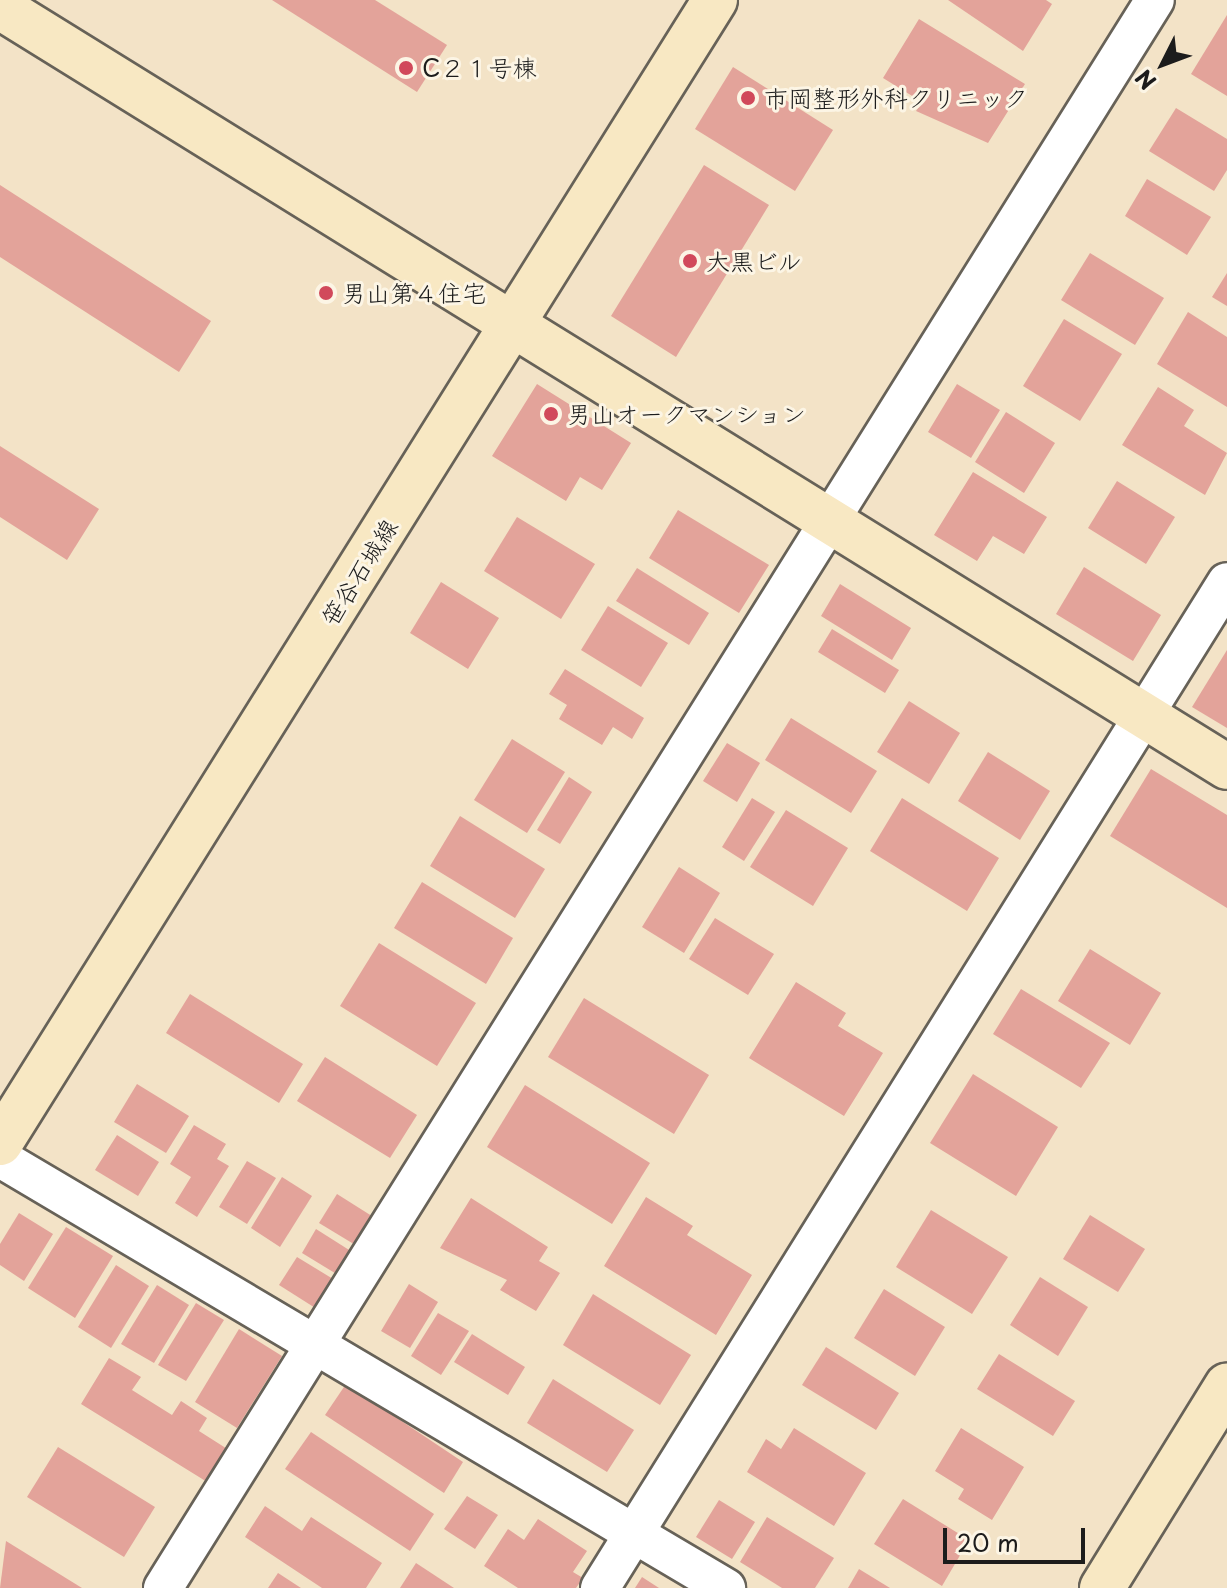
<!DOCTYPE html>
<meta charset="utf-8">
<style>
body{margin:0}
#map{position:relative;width:1227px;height:1588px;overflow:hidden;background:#f3e3c7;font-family:"Playpen Sans","Klee One",sans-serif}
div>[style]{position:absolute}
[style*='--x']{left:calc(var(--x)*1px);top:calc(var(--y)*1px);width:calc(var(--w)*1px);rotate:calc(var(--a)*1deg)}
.building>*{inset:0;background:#e3a39a}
.roads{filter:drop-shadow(2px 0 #676258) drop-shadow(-2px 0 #676258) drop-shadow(0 2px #676258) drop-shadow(0 -2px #676258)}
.street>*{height:38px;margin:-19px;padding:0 19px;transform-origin:19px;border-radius:19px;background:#fff}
.secondary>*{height:44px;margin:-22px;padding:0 22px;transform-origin:22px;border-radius:22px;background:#f8e8c3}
.dots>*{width:22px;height:22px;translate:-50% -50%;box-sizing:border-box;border:4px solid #fcf5e5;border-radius:50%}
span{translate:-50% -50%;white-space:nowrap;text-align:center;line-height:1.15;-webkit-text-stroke:6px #fcf5e5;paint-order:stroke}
.poi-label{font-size:24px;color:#1c1c1c}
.left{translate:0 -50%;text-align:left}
.street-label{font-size:24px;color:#1c1c1c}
.north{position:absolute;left:1123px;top:24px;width:80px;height:80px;-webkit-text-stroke:6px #fcf5e5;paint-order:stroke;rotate:228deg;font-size:22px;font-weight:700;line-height:32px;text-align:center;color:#1c1c1c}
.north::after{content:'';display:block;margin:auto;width:28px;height:36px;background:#1c1c1c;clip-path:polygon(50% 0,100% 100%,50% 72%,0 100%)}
.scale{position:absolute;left:943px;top:1528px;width:142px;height:36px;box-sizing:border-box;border:4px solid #1c1c1c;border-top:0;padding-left:10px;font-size:24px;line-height:28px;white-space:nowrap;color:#1c1c1c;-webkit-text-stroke:6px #fcf5e5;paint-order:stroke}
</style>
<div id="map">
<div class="building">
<i style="clip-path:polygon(272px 0,375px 0,447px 45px,417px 92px)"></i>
<i style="clip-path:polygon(948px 0,1046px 0,1052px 4px,1023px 51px)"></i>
<i style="clip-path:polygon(1227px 15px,1227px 96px,1191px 74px)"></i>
<i style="clip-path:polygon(919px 19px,1025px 84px,988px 143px,916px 111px,922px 102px,883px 78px)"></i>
<i style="clip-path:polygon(733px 67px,833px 130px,795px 191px,695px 129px)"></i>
<i style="clip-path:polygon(1176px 108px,1227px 139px,1227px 170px,1214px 191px,1149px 151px)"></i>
<i style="clip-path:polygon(704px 165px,769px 205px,676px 357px,611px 316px)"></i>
<i style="clip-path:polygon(1147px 179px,1211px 217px,1187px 255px,1125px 216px)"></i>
<i style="clip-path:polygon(0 185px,211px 321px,179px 372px,0 257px)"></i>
<i style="clip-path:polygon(1090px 253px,1164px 298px,1135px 345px,1061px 300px)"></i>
<i style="clip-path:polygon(1227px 273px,1227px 306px,1212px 297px)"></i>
<i style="clip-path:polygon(1188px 312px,1227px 337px,1227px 407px,1157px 364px)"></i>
<i style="clip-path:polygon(1064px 319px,1122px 354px,1080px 421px,1023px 386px)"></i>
<i style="clip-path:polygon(537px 384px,631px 443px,602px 490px,580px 477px,566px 501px,492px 456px)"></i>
<i style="clip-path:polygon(957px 384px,1000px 410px,971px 458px,928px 432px)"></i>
<i style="clip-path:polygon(1158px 387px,1194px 410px,1184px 426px,1227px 453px,1205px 495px,1122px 445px)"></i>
<i style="clip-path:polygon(1006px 412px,1055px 443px,1024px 493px,975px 462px)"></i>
<i style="clip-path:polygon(0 446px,99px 509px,67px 560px,0 517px)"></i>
<i style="clip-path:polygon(973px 472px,1047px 517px,1024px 554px,993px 536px,977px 561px,934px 535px)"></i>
<i style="clip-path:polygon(1117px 481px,1175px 517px,1146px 564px,1088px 528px)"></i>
<i style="clip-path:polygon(678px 510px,769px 565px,739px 613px,649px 558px)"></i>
<i style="clip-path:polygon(517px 517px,595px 564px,561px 619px,484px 571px)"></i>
<i style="clip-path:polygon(1084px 567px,1161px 615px,1133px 661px,1056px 614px)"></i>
<i style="clip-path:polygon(637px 568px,709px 613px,689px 645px,616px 601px)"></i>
<i style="clip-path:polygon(441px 582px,499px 618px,468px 669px,410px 633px)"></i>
<i style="clip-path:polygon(840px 584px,911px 628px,892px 660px,821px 616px)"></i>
<i style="clip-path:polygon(608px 606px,668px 643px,641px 687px,581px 650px)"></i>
<i style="clip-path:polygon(832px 629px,899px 670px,885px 693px,818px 652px)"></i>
<i style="clip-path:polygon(1227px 650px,1227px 728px,1192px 707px)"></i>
<i style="clip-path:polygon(565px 669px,644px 718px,632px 739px,613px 727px,602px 745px,559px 719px,567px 705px,549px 694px)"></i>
<i style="clip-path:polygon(909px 701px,960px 733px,929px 784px,877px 752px)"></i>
<i style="clip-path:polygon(791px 718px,877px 771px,851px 813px,765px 760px)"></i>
<i style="clip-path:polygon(512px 739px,565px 772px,527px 833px,474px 800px)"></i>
<i style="clip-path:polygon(727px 743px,760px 763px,737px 802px,703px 781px)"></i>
<i style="clip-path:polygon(988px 752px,1050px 791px,1020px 840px,958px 801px)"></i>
<i style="clip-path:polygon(1151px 769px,1227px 815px,1227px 908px,1110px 836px)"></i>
<i style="clip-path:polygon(569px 777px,592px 792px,560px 844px,537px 830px)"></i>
<i style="clip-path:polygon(752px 798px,775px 812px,744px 861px,722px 847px)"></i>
<i style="clip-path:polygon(902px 798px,999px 858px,967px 911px,870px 851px)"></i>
<i style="clip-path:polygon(786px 810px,848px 848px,813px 906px,750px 867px)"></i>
<i style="clip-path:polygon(460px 816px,545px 869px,515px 918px,430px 866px)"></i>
<i style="clip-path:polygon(679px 867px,720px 893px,684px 953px,642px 927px)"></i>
<i style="clip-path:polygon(422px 882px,513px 938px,486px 984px,394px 928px)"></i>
<i style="clip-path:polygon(715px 918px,774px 954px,748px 995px,689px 959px)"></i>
<i style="clip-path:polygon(379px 943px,476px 1003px,437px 1066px,340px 1006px)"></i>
<i style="clip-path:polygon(1090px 949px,1161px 993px,1130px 1045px,1058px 1001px)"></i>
<i style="clip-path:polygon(796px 982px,846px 1013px,838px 1026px,883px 1053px,844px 1116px,749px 1058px)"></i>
<i style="clip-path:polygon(1021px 989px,1110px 1043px,1081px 1088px,993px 1034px)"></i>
<i style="clip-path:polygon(190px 994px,303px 1064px,279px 1103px,166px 1033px)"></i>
<i style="clip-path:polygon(584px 998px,709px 1075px,674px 1134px,548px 1057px)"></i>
<i style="clip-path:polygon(325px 1057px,417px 1115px,390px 1158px,297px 1101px)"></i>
<i style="clip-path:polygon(973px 1074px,1058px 1127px,1016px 1196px,930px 1143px)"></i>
<i style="clip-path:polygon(137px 1084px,189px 1116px,166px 1153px,114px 1122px)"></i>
<i style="clip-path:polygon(525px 1085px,650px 1163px,612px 1224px,487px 1147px)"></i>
<i style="clip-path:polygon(194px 1125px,226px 1144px,217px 1159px,229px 1166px,197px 1217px,175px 1203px,191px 1177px,170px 1164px)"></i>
<i style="clip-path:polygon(117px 1135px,159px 1162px,138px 1196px,95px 1170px)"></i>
<i style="clip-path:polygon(247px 1161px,276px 1178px,247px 1224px,219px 1207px)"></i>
<i style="clip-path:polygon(282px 1177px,312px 1196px,280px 1247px,251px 1228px)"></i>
<i style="clip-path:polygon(337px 1194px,375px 1218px,357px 1246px,319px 1223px)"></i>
<i style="clip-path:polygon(646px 1197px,693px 1226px,687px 1235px,752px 1275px,716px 1335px,604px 1266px)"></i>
<i style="clip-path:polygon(471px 1198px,548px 1247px,539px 1261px,560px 1273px,536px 1311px,500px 1290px,507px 1280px,440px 1248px)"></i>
<i style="clip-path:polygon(931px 1210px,1008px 1257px,972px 1314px,896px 1267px)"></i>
<i style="clip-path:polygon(19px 1213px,53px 1234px,24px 1281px,0 1265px,0 1244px)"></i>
<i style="clip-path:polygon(1090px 1215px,1145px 1249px,1118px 1292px,1063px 1259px)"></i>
<i style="clip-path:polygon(66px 1227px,113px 1256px,75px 1318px,28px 1288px)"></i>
<i style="clip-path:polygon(316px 1229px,357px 1255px,343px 1278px,302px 1253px)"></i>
<i style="clip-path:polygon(297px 1257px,338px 1282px,320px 1311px,279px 1285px)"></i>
<i style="clip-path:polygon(116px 1265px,149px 1286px,111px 1348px,78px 1327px)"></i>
<i style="clip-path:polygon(1040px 1277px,1088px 1307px,1058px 1356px,1010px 1325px)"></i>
<i style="clip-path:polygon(409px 1284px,438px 1302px,410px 1348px,381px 1331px)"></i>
<i style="clip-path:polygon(157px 1285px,189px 1305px,154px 1363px,121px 1344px)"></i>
<i style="clip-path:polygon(884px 1289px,945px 1327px,915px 1376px,854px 1338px)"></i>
<i style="clip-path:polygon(593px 1294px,691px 1355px,660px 1405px,563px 1345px)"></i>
<i style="clip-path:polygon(196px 1303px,224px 1320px,186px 1381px,158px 1365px)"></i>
<i style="clip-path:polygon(438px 1313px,469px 1331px,441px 1375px,411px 1356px)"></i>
<i style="clip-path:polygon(239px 1329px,282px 1356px,237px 1428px,195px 1402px)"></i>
<i style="clip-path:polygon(472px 1334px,525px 1367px,508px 1395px,454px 1362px)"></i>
<i style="clip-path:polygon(826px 1347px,899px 1393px,876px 1430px,802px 1385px)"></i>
<i style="clip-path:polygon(999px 1354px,1075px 1401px,1053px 1436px,977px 1389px)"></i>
<i style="clip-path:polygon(109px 1358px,141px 1377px,132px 1390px,172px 1415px,181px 1401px,207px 1418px,199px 1431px,232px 1452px,212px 1485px,81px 1404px)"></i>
<i style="clip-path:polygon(553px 1379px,634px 1430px,607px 1472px,527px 1423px)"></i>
<i style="clip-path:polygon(346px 1384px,463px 1462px,444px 1493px,325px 1415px)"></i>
<i style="clip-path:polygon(794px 1428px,866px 1473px,834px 1526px,747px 1472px,766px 1439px,781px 1449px)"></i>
<i style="clip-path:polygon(961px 1428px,1024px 1467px,992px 1520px,958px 1499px,964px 1489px,935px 1471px)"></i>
<i style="clip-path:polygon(311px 1432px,434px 1514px,410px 1551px,285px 1469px)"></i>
<i style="clip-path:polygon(58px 1447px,155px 1507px,124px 1557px,27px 1497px)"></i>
<i style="clip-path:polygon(467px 1496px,498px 1515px,475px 1549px,444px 1529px)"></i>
<i style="clip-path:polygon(903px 1499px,969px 1540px,942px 1586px,874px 1544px)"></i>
<i style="clip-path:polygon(719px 1500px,755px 1522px,732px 1559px,696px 1537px)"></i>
<i style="clip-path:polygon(265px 1506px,302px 1531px,311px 1517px,382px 1563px,366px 1588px,322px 1588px,245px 1537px)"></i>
<i style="clip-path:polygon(767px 1517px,834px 1558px,815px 1588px,782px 1588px,740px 1562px)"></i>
<i style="clip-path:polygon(538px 1519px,587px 1551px,573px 1572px,583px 1578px,576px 1588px,518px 1588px,484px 1566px,508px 1529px,524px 1540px)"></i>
<i style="clip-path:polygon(6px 1541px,82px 1588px,0 1588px)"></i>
<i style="clip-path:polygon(416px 1563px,454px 1588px,400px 1588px)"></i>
<i style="clip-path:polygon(859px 1569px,890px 1588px,848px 1588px)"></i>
<i style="clip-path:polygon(278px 1573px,301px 1588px,268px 1588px)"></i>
<i style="clip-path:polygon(642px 1577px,659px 1588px,635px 1588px)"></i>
</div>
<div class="roads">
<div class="street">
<i style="--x:0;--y:1158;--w:844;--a:30.64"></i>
<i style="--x:163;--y:1588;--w:1872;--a:-58.01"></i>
<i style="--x:600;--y:1588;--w:1185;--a:-58.07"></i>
</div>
<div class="secondary">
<i style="--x:0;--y:7;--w:1443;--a:31.77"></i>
<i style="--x:0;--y:1143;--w:1348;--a:-57.97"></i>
<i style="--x:1102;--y:1588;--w:238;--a:-58.3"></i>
</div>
</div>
<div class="dots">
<i style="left:406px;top:68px;background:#d1495b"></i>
<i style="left:748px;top:98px;background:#d1495b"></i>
<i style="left:690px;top:261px;background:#d1495b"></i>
<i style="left:326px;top:293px;background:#d1495b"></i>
<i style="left:551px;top:414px;background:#d1495b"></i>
</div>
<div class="poi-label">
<span class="left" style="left:422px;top:68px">C２１号棟</span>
<span class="left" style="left:764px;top:98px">市岡整形外科クリニック</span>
<span class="left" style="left:706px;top:261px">大黒ビル</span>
<span class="left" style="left:342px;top:293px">男山第４住宅</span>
<span class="left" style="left:567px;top:414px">男山オークマンション</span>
</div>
<div class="street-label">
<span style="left:359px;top:572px;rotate:-58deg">笹谷石城線</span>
</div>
<div class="north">N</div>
<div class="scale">20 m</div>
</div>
